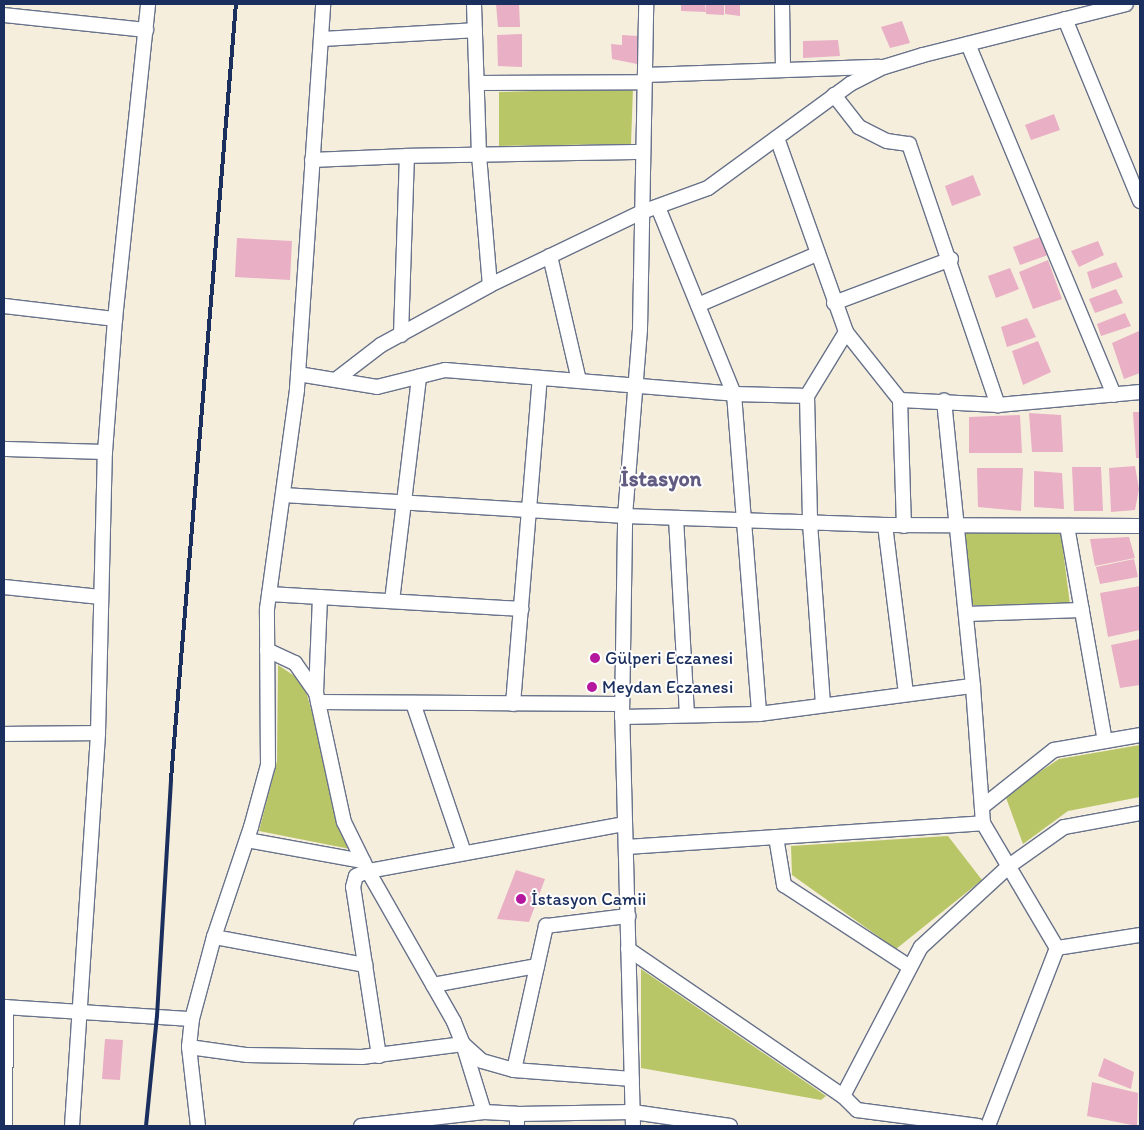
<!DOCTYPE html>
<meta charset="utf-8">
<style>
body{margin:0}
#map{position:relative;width:1144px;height:1130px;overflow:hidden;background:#f6eedd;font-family:Itim,sans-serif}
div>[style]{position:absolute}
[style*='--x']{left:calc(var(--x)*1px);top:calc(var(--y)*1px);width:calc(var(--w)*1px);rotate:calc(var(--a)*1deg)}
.green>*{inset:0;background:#b9c668}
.building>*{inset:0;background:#e8afc5}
.roads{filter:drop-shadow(1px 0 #68728a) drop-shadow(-1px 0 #68728a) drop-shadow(0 1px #68728a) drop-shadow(0 -1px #68728a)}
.minor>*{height:14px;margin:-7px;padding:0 7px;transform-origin:7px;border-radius:7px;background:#fff}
.rail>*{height:4px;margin:-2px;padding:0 2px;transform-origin:2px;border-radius:2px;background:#1b2f5e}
.dots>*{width:14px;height:14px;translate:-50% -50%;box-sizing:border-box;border:2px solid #fff;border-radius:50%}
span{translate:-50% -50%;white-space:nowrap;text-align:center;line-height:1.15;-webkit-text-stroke:4px #fff;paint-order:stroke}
.poi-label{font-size:18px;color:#1b2f5e}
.left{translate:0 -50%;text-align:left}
.district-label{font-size:22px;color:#635c82;font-weight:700}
.frame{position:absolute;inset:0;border:5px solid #1b2f5e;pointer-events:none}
</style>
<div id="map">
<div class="green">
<i style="clip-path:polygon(633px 88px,631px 144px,499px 146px,499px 92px)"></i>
<i style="clip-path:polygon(964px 533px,1061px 534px,1070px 605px,972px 605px)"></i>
<i style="clip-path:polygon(278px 665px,299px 679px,306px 691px,350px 849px,259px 831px,277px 761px)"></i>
<i style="clip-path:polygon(1140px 745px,1140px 797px,1068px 811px,1023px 844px,1005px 795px,1059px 759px)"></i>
<i style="clip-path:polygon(948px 836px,982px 880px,896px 949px,792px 875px,791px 846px)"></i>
<i style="clip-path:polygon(641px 969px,826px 1096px,821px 1100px,641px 1068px)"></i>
</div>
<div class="building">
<i style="clip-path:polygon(496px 4px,519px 4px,520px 27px,498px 27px)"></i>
<i style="clip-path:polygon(681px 4px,705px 4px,706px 12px,681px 11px)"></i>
<i style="clip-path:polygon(706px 4px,724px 4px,724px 15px,706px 14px)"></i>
<i style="clip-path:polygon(725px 4px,740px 4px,740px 16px,725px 14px)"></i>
<i style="clip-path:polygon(902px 21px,910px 43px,890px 48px,881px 27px)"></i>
<i style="clip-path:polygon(522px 34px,522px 67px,498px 66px,497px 35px)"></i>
<i style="clip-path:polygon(622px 35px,638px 36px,637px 64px,612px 59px,611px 44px,622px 45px)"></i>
<i style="clip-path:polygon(838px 40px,840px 56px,803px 58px,803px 41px)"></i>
<i style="clip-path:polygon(1054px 114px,1060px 130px,1031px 140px,1025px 125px)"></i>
<i style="clip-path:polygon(973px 175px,981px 195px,952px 206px,945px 186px)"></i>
<i style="clip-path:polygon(1040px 237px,1048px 255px,1020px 265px,1013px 247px)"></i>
<i style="clip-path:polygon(237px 238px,292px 241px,290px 280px,235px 277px)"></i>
<i style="clip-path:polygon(1098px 241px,1104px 255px,1079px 267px,1071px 251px)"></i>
<i style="clip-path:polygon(1048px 260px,1062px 299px,1033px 309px,1019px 272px)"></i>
<i style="clip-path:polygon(1116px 262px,1123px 277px,1092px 289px,1087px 272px)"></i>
<i style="clip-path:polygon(1010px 268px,1019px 289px,996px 298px,988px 276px)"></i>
<i style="clip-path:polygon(1116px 289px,1123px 303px,1095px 313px,1089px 299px)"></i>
<i style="clip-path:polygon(1125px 313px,1131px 326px,1101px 336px,1097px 324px)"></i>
<i style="clip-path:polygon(1027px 318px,1036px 337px,1007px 347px,1001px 327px)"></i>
<i style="clip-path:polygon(1139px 331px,1140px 373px,1124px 379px,1112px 343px)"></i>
<i style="clip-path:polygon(1038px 341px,1051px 372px,1023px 385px,1012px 351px)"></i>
<i style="clip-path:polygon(1133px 412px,1140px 412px,1140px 458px,1136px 458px)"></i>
<i style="clip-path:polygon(1029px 413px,1061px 415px,1063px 452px,1032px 452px)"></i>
<i style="clip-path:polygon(1020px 415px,1022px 453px,969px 453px,969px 417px)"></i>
<i style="clip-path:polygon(1135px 466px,1139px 489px,1135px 510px,1111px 512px,1109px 468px)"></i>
<i style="clip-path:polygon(1072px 467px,1101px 467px,1103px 511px,1074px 511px)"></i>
<i style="clip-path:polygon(977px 468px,1023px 468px,1021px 511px,978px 507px)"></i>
<i style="clip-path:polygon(1034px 471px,1062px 473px,1064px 509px,1034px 507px)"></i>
<i style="clip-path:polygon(1129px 537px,1135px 558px,1095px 566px,1090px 539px)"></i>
<i style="clip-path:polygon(1134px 559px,1138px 577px,1100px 584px,1096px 567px)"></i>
<i style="clip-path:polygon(1140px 586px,1140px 630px,1108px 637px,1100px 593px)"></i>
<i style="clip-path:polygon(1140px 639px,1140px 685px,1120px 688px,1111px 645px)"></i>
<i style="clip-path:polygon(516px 870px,545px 879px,529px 922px,497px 919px)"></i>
<i style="clip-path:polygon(105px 1039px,123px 1040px,120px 1080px,102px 1079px)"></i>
<i style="clip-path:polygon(1104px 1058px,1134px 1072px,1131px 1089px,1098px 1076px)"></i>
<i style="clip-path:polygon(1092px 1082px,1138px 1093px,1137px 1126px,1087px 1116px)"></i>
</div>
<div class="roads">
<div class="minor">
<i style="--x:474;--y:4;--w:151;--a:88.1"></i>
<i style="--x:479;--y:155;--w:130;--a:85.2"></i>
<i style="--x:782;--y:4;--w:66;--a:89.1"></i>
<i style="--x:4;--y:15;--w:143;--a:6"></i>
<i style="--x:1065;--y:19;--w:197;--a:67.6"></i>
<i style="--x:321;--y:39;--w:154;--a:-3.3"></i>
<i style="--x:968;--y:44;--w:380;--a:67.4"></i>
<i style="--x:645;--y:75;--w:234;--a:-2"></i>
<i style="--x:477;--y:83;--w:167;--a:-0.3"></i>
<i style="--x:834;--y:95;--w:41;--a:52"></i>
<i style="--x:859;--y:127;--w:31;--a:27"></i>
<i style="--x:887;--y:141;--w:22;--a:8"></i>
<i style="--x:909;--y:144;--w:276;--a:71.2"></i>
<i style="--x:777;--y:138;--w:206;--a:70.4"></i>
<i style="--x:312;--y:160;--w:95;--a:-2.4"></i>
<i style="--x:658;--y:207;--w:202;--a:67.9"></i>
<i style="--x:734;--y:394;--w:321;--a:85.5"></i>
<i style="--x:550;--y:256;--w:128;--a:76.9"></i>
<i style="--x:834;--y:303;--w:125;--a:-20.6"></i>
<i style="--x:698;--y:305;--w:129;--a:-23.2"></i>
<i style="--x:4;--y:306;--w:112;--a:6.7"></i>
<i style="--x:401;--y:335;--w:179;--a:-88.1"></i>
<i style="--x:407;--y:156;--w:236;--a:-1"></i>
<i style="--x:298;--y:374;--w:80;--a:9.3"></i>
<i style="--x:377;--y:387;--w:70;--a:-14"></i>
<i style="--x:445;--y:370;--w:290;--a:4.7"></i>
<i style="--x:734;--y:394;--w:73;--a:1.6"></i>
<i style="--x:807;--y:396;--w:75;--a:-58.6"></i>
<i style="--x:846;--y:332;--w:87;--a:51.5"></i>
<i style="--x:900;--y:400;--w:98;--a:2.9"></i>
<i style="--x:998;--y:405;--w:143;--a:-5.2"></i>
<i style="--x:338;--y:378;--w:54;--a:-37.5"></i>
<i style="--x:381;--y:345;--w:124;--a:-28.8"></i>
<i style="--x:490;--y:285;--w:169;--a:-25.7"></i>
<i style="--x:642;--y:212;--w:70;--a:-20"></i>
<i style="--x:708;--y:188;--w:176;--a:-36.2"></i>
<i style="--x:850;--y:84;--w:38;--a:-27"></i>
<i style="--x:884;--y:67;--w:41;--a:-17.1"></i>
<i style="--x:923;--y:55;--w:209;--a:-14.1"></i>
<i style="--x:807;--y:396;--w:127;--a:88.6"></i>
<i style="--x:810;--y:523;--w:182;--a:85.9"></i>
<i style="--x:900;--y:400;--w:126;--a:88.2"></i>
<i style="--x:4;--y:449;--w:101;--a:1.7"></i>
<i style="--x:283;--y:495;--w:343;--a:3.5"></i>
<i style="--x:625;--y:516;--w:260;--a:2"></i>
<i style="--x:885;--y:525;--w:255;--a:0.2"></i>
<i style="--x:676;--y:518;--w:197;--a:86.8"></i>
<i style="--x:885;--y:525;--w:170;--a:82.9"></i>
<i style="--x:1067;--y:526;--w:218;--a:80"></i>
<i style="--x:4;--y:587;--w:97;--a:5.9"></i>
<i style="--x:269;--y:594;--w:253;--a:3.4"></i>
<i style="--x:392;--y:601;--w:226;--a:-83.1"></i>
<i style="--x:966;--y:614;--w:116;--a:-2"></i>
<i style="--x:267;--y:650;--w:31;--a:25"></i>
<i style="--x:295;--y:663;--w:37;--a:55"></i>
<i style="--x:316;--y:693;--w:132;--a:77.8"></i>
<i style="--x:344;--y:822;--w:55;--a:63.9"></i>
<i style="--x:368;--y:871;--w:174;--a:60.3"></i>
<i style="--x:454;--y:1022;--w:24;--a:68"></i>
<i style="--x:463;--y:1044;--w:25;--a:42"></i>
<i style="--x:482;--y:1061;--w:33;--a:16"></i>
<i style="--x:514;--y:1070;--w:118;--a:4.4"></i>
<i style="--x:316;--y:693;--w:96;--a:-87.6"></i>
<i style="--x:318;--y:702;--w:304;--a:0.4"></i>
<i style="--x:413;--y:703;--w:158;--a:71.2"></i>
<i style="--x:513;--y:704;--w:327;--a:-85.3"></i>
<i style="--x:622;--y:717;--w:137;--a:-1.3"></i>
<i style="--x:759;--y:714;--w:216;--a:-7.5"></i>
<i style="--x:973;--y:686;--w:287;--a:-95.8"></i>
<i style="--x:4;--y:734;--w:94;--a:-0.6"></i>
<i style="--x:982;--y:807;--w:92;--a:-38.4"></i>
<i style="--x:1054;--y:750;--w:87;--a:-9.9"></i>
<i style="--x:983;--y:823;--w:145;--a:59.4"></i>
<i style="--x:776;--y:837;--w:49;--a:80.5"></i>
<i style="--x:784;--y:885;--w:150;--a:33.1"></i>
<i style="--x:247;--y:840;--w:118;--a:10.3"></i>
<i style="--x:626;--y:847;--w:358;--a:-3.8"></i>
<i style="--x:983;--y:823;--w:137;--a:-94.2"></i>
<i style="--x:214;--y:937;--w:154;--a:10.5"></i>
<i style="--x:628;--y:949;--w:260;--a:34.4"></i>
<i style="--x:843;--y:1096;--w:20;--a:45"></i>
<i style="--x:857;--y:1110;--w:122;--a:7.5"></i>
<i style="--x:433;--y:985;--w:106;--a:-10.4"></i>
<i style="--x:4;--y:1007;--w:188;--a:3.7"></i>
<i style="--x:189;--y:1047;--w:59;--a:7.9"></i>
<i style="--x:247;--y:1055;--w:115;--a:1"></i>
<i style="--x:362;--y:1057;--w:102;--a:-7.3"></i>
<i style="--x:463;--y:1044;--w:71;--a:72.8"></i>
<i style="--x:484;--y:1112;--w:33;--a:3"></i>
<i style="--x:517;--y:1114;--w:12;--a:90"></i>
<i style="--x:379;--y:1056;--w:171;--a:-98.7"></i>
<i style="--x:353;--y:887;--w:11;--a:-75"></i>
<i style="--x:356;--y:876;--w:13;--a:-23"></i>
<i style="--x:368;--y:871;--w:261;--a:-10.4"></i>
<i style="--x:514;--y:1070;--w:148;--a:-77.5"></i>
<i style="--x:546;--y:926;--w:83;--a:-7"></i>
<i style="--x:843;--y:1096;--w:168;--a:-62.4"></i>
<i style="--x:921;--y:947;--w:120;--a:-42.6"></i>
<i style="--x:1009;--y:866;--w:67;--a:-35.3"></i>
<i style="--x:1064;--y:827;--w:77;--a:-10.4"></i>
<i style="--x:517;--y:1114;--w:116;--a:-1"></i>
<i style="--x:633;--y:1112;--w:98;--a:8.2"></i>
<i style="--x:5;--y:1126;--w:119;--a:-89.5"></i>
<i style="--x:72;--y:1126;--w:394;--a:-86.2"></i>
<i style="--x:98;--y:733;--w:281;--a:-88.6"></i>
<i style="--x:105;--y:452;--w:133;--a:-85.7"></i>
<i style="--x:115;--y:319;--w:317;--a:-84"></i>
<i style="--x:198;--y:1126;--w:80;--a:-96.5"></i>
<i style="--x:189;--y:1047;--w:28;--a:-84"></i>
<i style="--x:192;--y:1019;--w:85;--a:-75"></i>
<i style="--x:214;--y:937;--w:116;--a:-71.4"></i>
<i style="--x:251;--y:827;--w:64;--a:-74.7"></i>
<i style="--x:268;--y:765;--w:156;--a:-90.4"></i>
<i style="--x:267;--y:609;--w:222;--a:-82.2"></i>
<i style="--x:297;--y:389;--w:386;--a:-86.1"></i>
<i style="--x:361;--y:1126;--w:124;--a:-6.5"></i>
<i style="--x:633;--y:1126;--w:409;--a:-91.5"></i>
<i style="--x:622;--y:717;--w:201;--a:-89.1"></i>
<i style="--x:625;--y:516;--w:188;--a:-85.4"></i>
<i style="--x:640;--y:329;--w:325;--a:-88.9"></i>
<i style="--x:988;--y:1126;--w:191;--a:-68.8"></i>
<i style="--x:1057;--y:948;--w:84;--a:-8.9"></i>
</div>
</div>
<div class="rail">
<i style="--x:146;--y:1126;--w:111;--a:-84.3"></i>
<i style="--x:157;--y:1016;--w:237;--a:-86.6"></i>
<i style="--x:171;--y:779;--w:778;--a:-85.21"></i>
</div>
<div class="dots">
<i style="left:595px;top:658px;background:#b5179e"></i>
<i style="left:592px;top:687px;background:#b5179e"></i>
<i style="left:521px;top:899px;background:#b5179e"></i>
</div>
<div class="poi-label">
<span class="left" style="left:605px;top:658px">Gülperi Eczanesi</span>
<span class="left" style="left:602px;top:687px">Meydan Eczanesi</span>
<span class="left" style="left:531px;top:899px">İstasyon Camii</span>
</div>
<div class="district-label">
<span style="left:661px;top:479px">İstasyon</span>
</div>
<div class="frame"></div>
</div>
